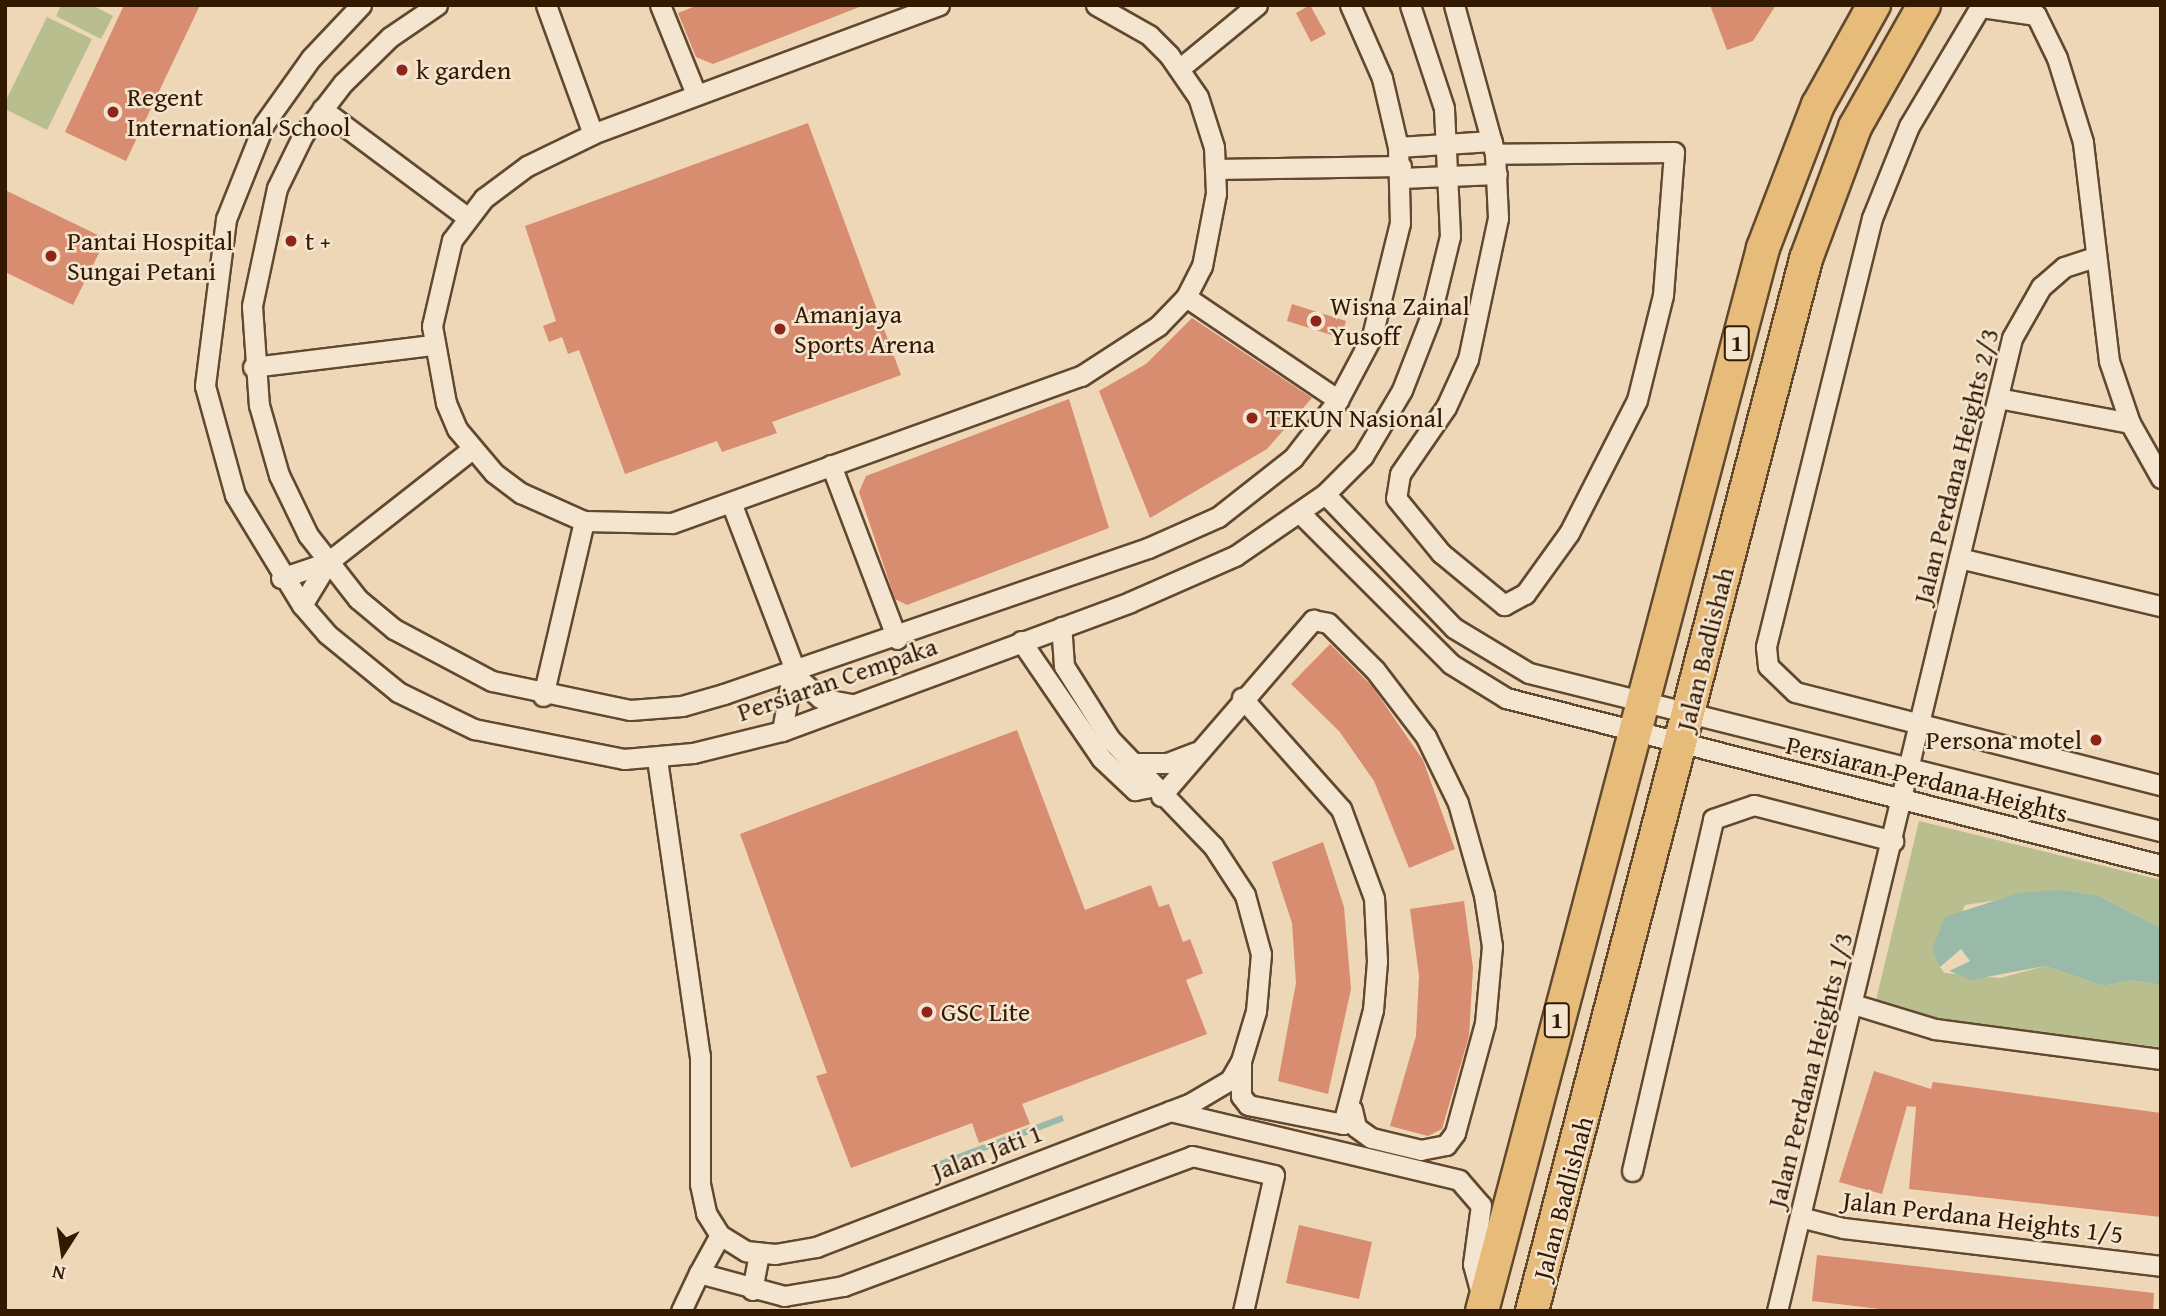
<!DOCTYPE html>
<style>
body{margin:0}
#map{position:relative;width:2166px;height:1316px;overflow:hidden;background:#eed7b6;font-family:"Gentium Book Plus",serif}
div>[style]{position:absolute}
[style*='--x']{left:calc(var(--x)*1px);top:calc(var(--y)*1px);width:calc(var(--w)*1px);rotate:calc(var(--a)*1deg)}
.green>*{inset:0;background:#b9be8e}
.water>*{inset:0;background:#9abaa9}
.pier>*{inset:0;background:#eed7b6}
.building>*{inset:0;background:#d88c70}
.roads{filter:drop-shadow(2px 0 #61482e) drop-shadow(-2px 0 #61482e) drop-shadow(0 2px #61482e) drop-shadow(0 -2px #61482e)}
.street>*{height:19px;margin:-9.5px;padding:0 9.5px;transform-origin:9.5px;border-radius:9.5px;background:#f4e5d0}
.primary>*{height:32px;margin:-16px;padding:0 16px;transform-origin:16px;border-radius:16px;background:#e7bc7b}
.dots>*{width:19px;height:19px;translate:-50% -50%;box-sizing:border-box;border:4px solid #f4e5d0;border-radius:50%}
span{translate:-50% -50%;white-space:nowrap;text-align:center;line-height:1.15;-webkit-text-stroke:5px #f4e5d0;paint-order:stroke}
.shield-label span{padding:2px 5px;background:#f4e5d0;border:2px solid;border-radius:5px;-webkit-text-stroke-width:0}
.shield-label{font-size:24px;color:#321900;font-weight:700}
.poi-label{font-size:26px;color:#321900}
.left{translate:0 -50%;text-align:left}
.right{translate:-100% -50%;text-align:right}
.street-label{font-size:26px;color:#321900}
.frame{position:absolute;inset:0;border:7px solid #321900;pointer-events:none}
.north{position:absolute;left:28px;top:1218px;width:70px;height:70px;-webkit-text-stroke:5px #f4e5d0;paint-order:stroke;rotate:192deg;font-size:19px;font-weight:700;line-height:28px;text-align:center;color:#321900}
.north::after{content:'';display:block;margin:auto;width:24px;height:32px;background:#321900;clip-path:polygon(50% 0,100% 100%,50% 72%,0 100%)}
</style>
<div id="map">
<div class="green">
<i style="clip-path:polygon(61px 5px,92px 5px,113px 16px,101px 39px,56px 16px)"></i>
<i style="clip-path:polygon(47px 17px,92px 39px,47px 130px,5px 109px,5px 102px)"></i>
<i style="clip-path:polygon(1919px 821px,2161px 880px,2161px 928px,2099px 896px,2064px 890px,1965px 905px,1940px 967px,1945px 973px,2000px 978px,2045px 966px,2104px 986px,2131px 980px,2161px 985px,2161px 1047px,1949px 1022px,1875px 1004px)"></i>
</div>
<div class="water">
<i style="clip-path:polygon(2064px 890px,2099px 896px,2161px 928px,2161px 985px,2131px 980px,2104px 986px,2045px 966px,1971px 980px,1940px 967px,1932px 950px,1945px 917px,2018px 893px)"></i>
<i style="clip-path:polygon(1062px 1115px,1064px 1121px,931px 1171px,929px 1165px)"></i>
</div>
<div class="pier">
<i style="clip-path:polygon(1961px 949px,1970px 961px,1945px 973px,1940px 967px)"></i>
</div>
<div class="building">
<i style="clip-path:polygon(124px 5px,200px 5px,126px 161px,65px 132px)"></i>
<i style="clip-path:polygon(698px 5px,862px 5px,862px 6px,713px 64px,696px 57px,678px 13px)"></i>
<i style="clip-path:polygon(1310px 5px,1326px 34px,1311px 42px,1296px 13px)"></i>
<i style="clip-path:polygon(1710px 5px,1776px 5px,1753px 41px,1727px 50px)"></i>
<i style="clip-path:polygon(808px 123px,901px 375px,772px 422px,777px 433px,722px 452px,717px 441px,625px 474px,579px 350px,568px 354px,562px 337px,549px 342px,543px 326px,556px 321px,525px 226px)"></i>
<i style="clip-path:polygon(5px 190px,106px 239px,73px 305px,5px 272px)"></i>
<i style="clip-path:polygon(1292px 304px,1346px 321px,1341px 338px,1287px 321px)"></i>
<i style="clip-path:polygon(1192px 318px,1312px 398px,1267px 449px,1150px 518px,1099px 391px,1146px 364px)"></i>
<i style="clip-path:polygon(1069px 399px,1109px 528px,907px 605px,895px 599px,859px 492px,866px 476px)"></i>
<i style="clip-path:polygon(1330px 644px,1372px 686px,1423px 760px,1455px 849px,1409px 868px,1374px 781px,1339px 731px,1291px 684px)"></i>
<i style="clip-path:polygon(1017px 730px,1085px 910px,1151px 885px,1159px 907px,1169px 904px,1183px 942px,1190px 939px,1203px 973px,1186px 980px,1207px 1034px,1022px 1104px,1030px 1124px,979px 1143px,972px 1123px,851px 1168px,816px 1076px,827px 1073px,740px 834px)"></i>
<i style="clip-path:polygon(1323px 842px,1344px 907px,1351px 989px,1328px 1094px,1278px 1081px,1296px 983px,1292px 923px,1272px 862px)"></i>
<i style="clip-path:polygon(1464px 901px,1473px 968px,1469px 1036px,1442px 1129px,1428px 1136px,1390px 1126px,1416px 1036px,1419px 976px,1410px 909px)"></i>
<i style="clip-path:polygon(1874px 1071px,1931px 1089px,1933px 1082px,2161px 1113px,2161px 1217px,1909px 1189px,1916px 1107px,1907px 1106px,1882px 1194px,1839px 1182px)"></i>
<i style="clip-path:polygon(1299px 1225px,1372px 1242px,1359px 1299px,1286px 1283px)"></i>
<i style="clip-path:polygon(1817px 1255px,2154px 1293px,2153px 1311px,1897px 1311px,1812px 1301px)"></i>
</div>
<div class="roads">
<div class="street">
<i style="--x:361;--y:5;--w:73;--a:133.3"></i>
<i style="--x:311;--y:58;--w:81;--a:125.5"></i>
<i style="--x:264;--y:124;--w:102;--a:111.8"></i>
<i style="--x:226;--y:219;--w:168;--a:97.2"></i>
<i style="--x:205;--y:386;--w:113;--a:74.6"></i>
<i style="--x:235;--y:495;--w:129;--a:58.7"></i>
<i style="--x:302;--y:605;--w:38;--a:49"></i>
<i style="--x:327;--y:634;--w:92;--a:39.2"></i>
<i style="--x:398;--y:692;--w:85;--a:26"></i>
<i style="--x:474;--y:729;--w:153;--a:11.3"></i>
<i style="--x:624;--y:759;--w:69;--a:-5"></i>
<i style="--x:693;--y:753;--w:92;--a:-13.9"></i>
<i style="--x:782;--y:731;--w:371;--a:-20.3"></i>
<i style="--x:1130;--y:602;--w:115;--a:-23.7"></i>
<i style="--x:1235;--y:556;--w:109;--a:-34.6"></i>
<i style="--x:1325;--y:494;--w:54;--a:-45"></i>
<i style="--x:1363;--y:456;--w:77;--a:-59.4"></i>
<i style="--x:1402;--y:390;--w:77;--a:-68.7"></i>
<i style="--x:1430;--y:318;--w:84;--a:-76.3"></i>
<i style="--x:1450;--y:236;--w:128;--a:-92.7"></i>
<i style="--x:1444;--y:108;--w:108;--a:-108.3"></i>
<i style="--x:437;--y:5;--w:57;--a:145.8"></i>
<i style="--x:390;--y:37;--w:66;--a:135.6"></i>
<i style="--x:343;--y:83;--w:66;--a:127.6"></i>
<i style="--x:303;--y:135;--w:59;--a:116.1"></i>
<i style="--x:277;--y:188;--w:121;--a:102"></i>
<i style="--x:252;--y:306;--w:99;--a:86"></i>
<i style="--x:259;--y:405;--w:73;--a:74.1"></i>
<i style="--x:279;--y:475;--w:67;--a:64.2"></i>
<i style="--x:308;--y:535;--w:81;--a:52"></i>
<i style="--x:358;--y:599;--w:47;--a:39.8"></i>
<i style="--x:394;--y:629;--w:111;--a:28"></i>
<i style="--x:492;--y:681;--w:141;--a:11.9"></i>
<i style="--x:630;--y:710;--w:52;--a:-4.4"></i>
<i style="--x:682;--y:706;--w:44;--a:-15.9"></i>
<i style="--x:724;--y:694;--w:448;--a:-19"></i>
<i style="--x:1148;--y:548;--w:77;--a:-23.9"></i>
<i style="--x:1218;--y:517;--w:95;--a:-38.2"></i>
<i style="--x:1293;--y:458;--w:73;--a:-52.2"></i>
<i style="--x:1338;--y:400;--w:72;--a:-62"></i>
<i style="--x:1372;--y:336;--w:116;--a:-76.1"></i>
<i style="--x:1400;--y:223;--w:76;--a:-91.5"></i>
<i style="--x:1398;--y:147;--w:71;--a:-103.1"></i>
<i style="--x:1382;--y:78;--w:80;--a:-113.7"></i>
<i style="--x:546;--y:5;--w:137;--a:70"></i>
<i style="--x:660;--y:5;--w:96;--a:68"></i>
<i style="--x:939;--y:5;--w:369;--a:159.6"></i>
<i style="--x:593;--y:134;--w:73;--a:154.1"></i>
<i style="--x:527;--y:166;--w:54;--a:143.3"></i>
<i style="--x:484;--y:198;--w:53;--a:127.3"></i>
<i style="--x:452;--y:240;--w:88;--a:103.1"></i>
<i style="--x:432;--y:326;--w:78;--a:79.7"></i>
<i style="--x:446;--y:403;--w:28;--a:67"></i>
<i style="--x:457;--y:429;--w:57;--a:49.9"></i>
<i style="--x:494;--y:473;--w:34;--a:37"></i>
<i style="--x:521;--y:493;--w:69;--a:24"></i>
<i style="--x:584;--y:521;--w:88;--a:1.3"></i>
<i style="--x:672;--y:523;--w:435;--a:-19.8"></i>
<i style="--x:1081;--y:376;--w:92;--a:-33"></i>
<i style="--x:1158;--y:326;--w:40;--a:-46"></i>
<i style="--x:1186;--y:297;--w:35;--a:-63"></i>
<i style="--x:1202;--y:266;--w:74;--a:-79.1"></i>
<i style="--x:1216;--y:193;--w:46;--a:-92.5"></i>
<i style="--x:1214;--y:147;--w:52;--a:-107.7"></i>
<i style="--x:1198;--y:97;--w:51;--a:-124.6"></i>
<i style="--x:1169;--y:55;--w:28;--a:-135"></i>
<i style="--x:1149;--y:35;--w:61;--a:-150.5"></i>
<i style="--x:1454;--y:5;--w:155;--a:74.6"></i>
<i style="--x:1495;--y:154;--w:64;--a:87.3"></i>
<i style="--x:1498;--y:218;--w:144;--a:102"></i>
<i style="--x:1468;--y:359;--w:53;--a:114.6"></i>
<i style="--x:1446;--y:407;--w:81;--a:124.5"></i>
<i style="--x:1400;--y:474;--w:24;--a:99"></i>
<i style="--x:1396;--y:498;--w:71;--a:50.7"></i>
<i style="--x:1441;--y:553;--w:82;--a:39.5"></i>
<i style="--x:1504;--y:605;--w:24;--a:-28"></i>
<i style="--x:1525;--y:594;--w:75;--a:-54.2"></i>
<i style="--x:1569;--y:533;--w:149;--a:-62.9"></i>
<i style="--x:1637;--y:400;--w:108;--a:-76.1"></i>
<i style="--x:1663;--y:295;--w:143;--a:-85.6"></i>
<i style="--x:1674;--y:152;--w:179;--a:179.4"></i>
<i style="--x:1179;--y:69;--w:101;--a:-39.4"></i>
<i style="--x:322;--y:109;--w:181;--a:36.7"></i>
<i style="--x:1398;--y:147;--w:94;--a:-3.7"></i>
<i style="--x:1215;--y:169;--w:186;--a:-0.9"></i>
<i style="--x:1401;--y:178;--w:96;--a:-2.4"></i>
<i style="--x:1186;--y:297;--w:184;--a:34.1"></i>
<i style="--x:253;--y:367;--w:181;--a:-7"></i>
<i style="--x:1998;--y:398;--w:134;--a:10.7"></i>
<i style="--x:831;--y:465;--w:186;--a:69.2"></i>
<i style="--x:2161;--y:478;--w:63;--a:-119.4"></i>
<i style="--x:2130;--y:423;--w:65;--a:-108.7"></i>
<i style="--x:2109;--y:361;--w:221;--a:-96.8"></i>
<i style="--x:2083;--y:142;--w:88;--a:-107.2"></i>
<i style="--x:2057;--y:58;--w:48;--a:-116"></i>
<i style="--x:2036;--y:15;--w:57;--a:-171.9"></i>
<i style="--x:1980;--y:7;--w:139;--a:120.8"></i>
<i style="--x:1909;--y:126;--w:99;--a:111.9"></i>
<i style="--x:1872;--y:218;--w:442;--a:103.9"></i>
<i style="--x:1766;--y:647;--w:19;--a:84"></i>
<i style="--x:1768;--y:666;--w:37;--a:44"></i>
<i style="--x:1795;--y:692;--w:378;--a:14.3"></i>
<i style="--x:1325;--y:494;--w:186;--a:46.1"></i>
<i style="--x:1454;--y:628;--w:87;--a:31"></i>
<i style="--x:1529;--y:673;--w:651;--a:14.04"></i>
<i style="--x:732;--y:505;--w:185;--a:69.1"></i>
<i style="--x:798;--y:678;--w:30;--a:42"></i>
<i style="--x:820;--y:698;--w:33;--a:11"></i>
<i style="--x:1301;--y:514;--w:212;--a:45"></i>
<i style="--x:1451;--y:664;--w:65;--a:31.7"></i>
<i style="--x:1506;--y:698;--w:676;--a:14.3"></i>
<i style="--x:1959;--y:558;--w:208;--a:13.4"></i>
<i style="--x:281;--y:578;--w:50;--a:-18.8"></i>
<i style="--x:328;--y:562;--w:183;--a:-38.1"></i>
<i style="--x:302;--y:605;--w:50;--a:-58.8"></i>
<i style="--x:1021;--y:641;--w:142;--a:55.6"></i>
<i style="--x:1101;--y:758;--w:47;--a:43.3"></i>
<i style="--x:1135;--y:790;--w:16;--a:-11"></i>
<i style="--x:543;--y:696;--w:180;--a:-76.8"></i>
<i style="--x:782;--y:731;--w:63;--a:-79.9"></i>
<i style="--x:657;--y:759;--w:300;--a:81.8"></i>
<i style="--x:700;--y:1056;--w:128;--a:90"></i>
<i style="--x:700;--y:1184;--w:30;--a:78"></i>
<i style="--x:706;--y:1213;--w:26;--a:58"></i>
<i style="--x:720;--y:1235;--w:31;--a:32"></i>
<i style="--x:746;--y:1251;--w:29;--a:6"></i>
<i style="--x:775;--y:1254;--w:42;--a:-9.7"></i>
<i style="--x:816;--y:1247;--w:402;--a:-21"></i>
<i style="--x:1191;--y:1103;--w:45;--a:-30.5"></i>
<i style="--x:1230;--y:1080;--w:22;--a:-60"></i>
<i style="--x:1241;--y:1061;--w:52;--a:-73.3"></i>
<i style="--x:1256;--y:1011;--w:57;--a:-85"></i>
<i style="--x:1261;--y:954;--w:61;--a:-105.2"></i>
<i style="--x:1245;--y:895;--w:59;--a:-123.1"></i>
<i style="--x:1213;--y:846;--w:149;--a:-133.9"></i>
<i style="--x:1110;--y:739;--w:86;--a:-122.2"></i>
<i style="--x:1064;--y:666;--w:39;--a:-94"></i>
<i style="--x:1131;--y:763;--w:36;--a:0"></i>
<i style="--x:1167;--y:763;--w:30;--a:-21"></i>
<i style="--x:1161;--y:796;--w:233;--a:-49.2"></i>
<i style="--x:1313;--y:620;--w:15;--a:11"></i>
<i style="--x:1328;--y:623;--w:66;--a:45"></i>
<i style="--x:1375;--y:670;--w:84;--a:52.7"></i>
<i style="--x:1426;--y:737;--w:73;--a:64.1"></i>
<i style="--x:1458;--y:803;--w:96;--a:74.2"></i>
<i style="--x:1484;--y:895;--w:52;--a:81.1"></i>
<i style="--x:1492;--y:946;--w:77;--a:95.2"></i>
<i style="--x:1485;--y:1023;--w:114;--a:105.3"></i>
<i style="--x:1455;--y:1133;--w:15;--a:127"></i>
<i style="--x:1446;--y:1145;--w:25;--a:169"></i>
<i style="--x:1421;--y:1150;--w:51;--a:-166.5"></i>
<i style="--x:1371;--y:1138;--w:19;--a:-144"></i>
<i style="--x:1356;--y:1127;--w:18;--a:-103"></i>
<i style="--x:1853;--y:1004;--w:86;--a:17"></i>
<i style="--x:1935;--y:1029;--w:228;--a:7.6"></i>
<i style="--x:1241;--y:1063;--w:33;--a:90"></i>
<i style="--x:1241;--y:1096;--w:11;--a:52"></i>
<i style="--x:1248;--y:1105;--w:97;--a:11.3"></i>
<i style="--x:1343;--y:1124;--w:118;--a:-75.3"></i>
<i style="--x:1373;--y:1010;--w:49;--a:-85.3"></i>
<i style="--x:1377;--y:961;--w:63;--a:-92.7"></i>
<i style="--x:1374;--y:898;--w:95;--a:-110.3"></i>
<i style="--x:1341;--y:809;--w:149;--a:-131.7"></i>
<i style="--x:1170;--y:1111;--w:297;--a:13.4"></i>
<i style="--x:1459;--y:1180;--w:33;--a:49"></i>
<i style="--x:1481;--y:1205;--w:60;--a:97.7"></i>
<i style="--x:1473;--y:1264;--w:34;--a:75"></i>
<i style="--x:1632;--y:1171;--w:361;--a:-77"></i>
<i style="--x:1713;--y:819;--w:43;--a:-18.9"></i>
<i style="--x:1754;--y:805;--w:144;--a:14.5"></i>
<i style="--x:1800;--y:1217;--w:44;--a:14.3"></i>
<i style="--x:1843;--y:1228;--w:320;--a:6.8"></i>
<i style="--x:699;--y:1273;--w:43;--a:-61.1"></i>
<i style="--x:752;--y:1290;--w:38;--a:-79"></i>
<i style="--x:681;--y:1311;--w:42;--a:-64.7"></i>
<i style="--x:699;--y:1273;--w:88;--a:15.1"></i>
<i style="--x:784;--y:1296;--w:60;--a:-9.6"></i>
<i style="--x:843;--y:1286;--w:372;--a:-20.4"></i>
<i style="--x:1192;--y:1156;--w:84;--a:13"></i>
<i style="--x:1274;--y:1175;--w:139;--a:102.8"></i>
<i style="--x:1777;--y:1311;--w:1001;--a:-76.42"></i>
<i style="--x:2012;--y:338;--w:59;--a:-60.4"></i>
<i style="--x:2041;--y:287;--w:30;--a:-41"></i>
<i style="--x:2064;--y:267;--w:32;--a:-18"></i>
</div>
<div class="primary">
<i style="--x:1482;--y:1311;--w:1100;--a:-75.19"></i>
<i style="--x:1763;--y:248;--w:153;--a:-69"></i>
<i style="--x:1818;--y:105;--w:115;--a:-60.8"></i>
<i style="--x:1532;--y:1311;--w:1087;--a:-75.4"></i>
<i style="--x:1806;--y:259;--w:141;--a:-69.6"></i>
<i style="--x:1855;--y:127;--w:140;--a:-60.5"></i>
</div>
</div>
<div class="dots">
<i style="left:402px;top:70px;background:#8f2418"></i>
<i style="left:113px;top:112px;background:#8f2418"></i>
<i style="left:291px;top:241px;background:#8f2418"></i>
<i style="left:51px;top:256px;background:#8f2418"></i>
<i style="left:1316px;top:321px;background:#8f2418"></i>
<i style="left:780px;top:329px;background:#8f2418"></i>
<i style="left:1252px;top:418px;background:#8f2418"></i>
<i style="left:2096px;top:740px;background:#8f2418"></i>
<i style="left:927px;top:1012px;background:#8f2418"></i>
</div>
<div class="shield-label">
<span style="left:1737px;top:343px">1</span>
<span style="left:1557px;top:1020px">1</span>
</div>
<div class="poi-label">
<span class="left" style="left:416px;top:70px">k garden</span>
<span class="left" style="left:127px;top:112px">Regent<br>International School</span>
<span class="left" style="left:67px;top:256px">Pantai Hospital<br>Sungai Petani</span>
<span class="left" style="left:305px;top:241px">t +</span>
<span class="left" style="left:1330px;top:321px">Wisna Zainal<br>Yusoff</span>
<span class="left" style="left:794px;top:329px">Amanjaya<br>Sports Arena</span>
<span class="left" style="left:1266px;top:418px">TEKUN Nasional</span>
<span class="right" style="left:2082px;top:740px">Persona motel</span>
<span class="left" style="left:941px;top:1012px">GSC Lite</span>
</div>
<div class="street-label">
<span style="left:1956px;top:466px;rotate:-76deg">Jalan Perdana Heights 2/3</span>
<span style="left:1705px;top:649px;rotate:-76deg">Jalan Badlishah</span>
<span style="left:837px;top:679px;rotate:-19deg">Persiaran Cempaka</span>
<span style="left:1927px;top:779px;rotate:14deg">Persiaran Perdana Heights</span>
<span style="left:1810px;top:1070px;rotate:-76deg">Jalan Perdana Heights 1/3</span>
<span style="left:987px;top:1152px;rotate:-21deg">Jalan Jati 1</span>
<span style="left:1563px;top:1198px;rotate:-75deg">Jalan Badlishah</span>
<span style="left:1983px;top:1217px;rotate:7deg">Jalan Perdana Heights 1/5</span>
</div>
<div class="frame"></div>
<div class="north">N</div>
</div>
